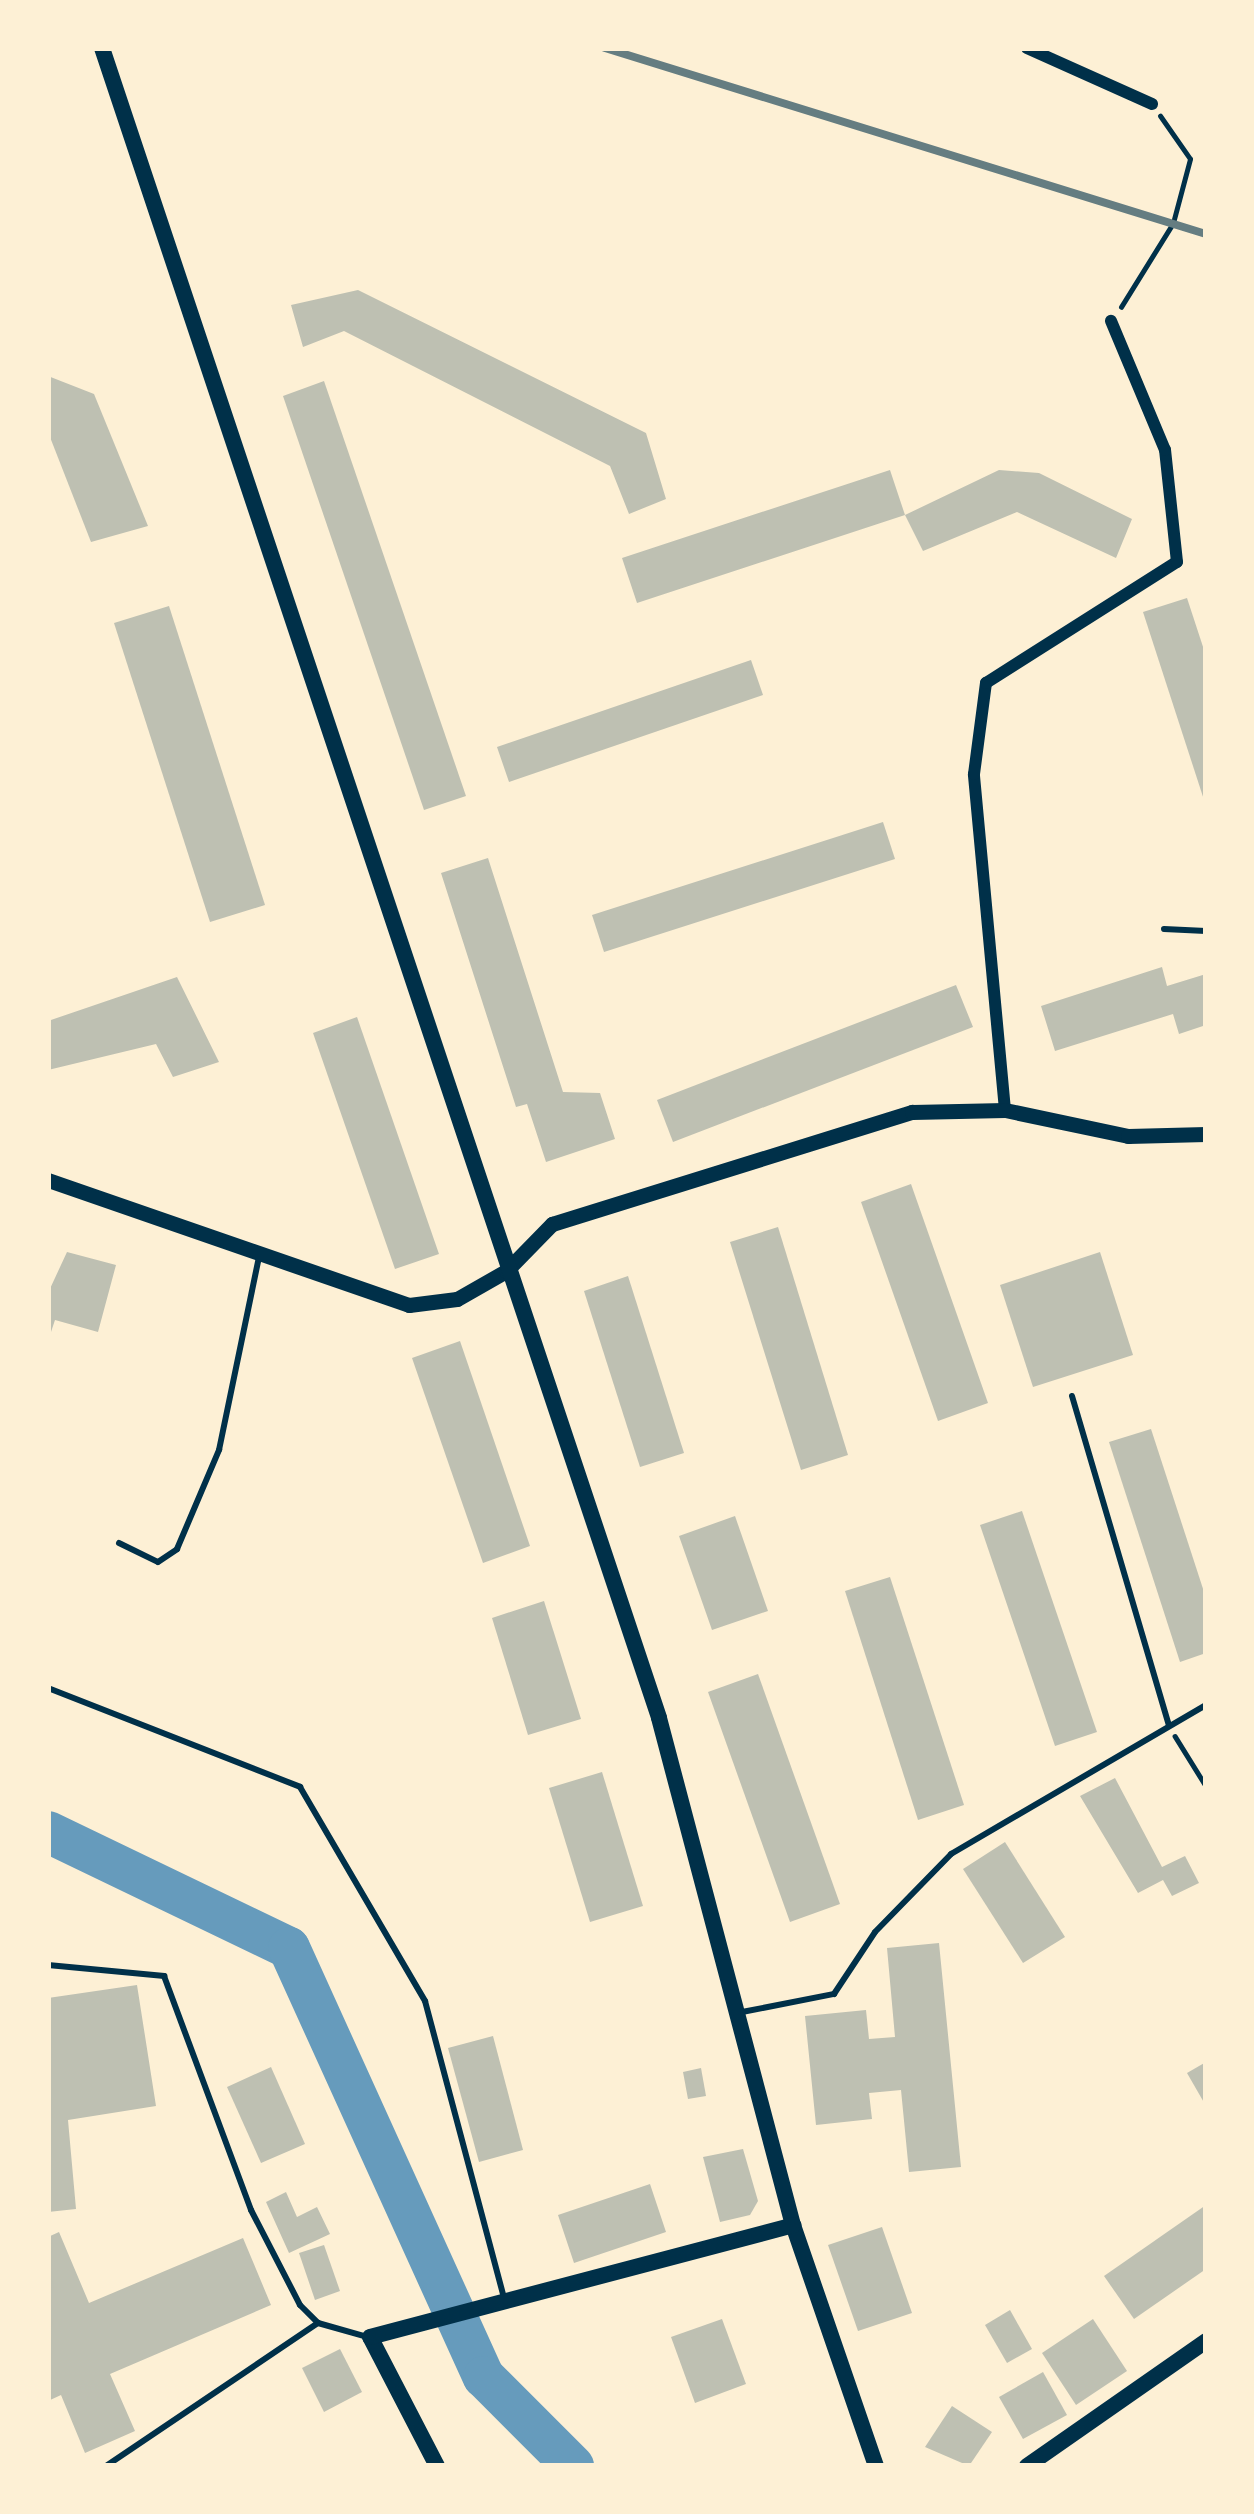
<!DOCTYPE html>
<style>
body{margin:0}
#map{position:relative;width:1254px;height:2514px;overflow:hidden;background:#fdf0d5;font-family:"Open Sans",sans-serif}
div>[style]{position:absolute}
[style*='--x']{left:calc(var(--x)*1px);top:calc(var(--y)*1px);width:calc(var(--w)*1px);rotate:calc(var(--a)*1deg)}
.river>*{height:42px;margin:-21px;padding:0 21px;transform-origin:21px;border-radius:21px;background:#669bbc}
.building>*{inset:0;background:#bec0b2}
.path>*{height:4.5px;margin:-2.25px;padding:0 2.25px;transform-origin:2.25px;border-radius:2.25px;background:#003049}
.service>*{height:6px;margin:-3px;padding:0 3px;transform-origin:3px;border-radius:3px;background:#003049}
.minor>*{height:12px;margin:-6px;padding:0 6px;transform-origin:6px;border-radius:6px;background:#003049}
.tertiary>*{height:15px;margin:-7.5px;padding:0 7.5px;transform-origin:7.5px;border-radius:7.5px;background:#003049}
.secondary>*{height:16px;margin:-8px;padding:0 8px;transform-origin:8px;border-radius:8px;background:#003049}
.rail>*{height:8px;margin:-4px;padding:0 4px;transform-origin:4px;border-radius:4px;background:#657d81}
span{translate:-50% -50%;white-space:nowrap;text-align:center;line-height:1.15;-webkit-text-stroke:9px #fdf0d5;paint-order:stroke}
.frame{position:absolute;inset:0;border:51px solid #fdf0d5;pointer-events:none}
</style>
<div id="map">
<div class="river">
<i style="--x:48;--y:1832;--w:267;--a:25.7"></i>
<i style="--x:289;--y:1948;--w:471;--a:65.6"></i>
<i style="--x:484;--y:2377;--w:126;--a:45"></i>
</div>
<div class="building">
<i style="clip-path:polygon(358px 290px,646px 433px,666px 499px,629px 514px,610px 466px,344px 331px,303px 347px,291px 305px)"></i>
<i style="clip-path:polygon(48px 376px,94px 394px,148px 526px,91px 542px,48px 432px)"></i>
<i style="clip-path:polygon(324px 381px,466px 796px,424px 810px,283px 396px)"></i>
<i style="clip-path:polygon(890px 470px,905px 515px,999px 470px,1039px 473px,1132px 519px,1116px 558px,1017px 512px,923px 551px,905px 515px,637px 603px,622px 558px)"></i>
<i style="clip-path:polygon(1187px 598px,1206px 656px,1205px 803px,1143px 612px)"></i>
<i style="clip-path:polygon(169px 606px,265px 905px,210px 922px,114px 623px)"></i>
<i style="clip-path:polygon(751px 660px,763px 695px,509px 782px,497px 747px)"></i>
<i style="clip-path:polygon(883px 822px,895px 859px,604px 952px,592px 915px)"></i>
<i style="clip-path:polygon(488px 858px,563px 1092px,600px 1093px,615px 1139px,546px 1162px,527px 1104px,516px 1107px,441px 873px)"></i>
<i style="clip-path:polygon(1162px 967px,1167px 986px,1206px 974px,1206px 1025px,1179px 1034px,1173px 1014px,1055px 1051px,1041px 1006px)"></i>
<i style="clip-path:polygon(177px 977px,219px 1062px,173px 1077px,156px 1044px,48px 1070px,48px 1021px)"></i>
<i style="clip-path:polygon(956px 985px,973px 1027px,673px 1142px,657px 1100px)"></i>
<i style="clip-path:polygon(357px 1017px,439px 1254px,395px 1269px,313px 1033px)"></i>
<i style="clip-path:polygon(911px 1184px,988px 1403px,938px 1421px,861px 1202px)"></i>
<i style="clip-path:polygon(778px 1227px,848px 1455px,801px 1470px,730px 1242px)"></i>
<i style="clip-path:polygon(67px 1252px,116px 1265px,98px 1332px,55px 1320px,48px 1341px,48px 1293px)"></i>
<i style="clip-path:polygon(1100px 1252px,1133px 1355px,1033px 1387px,1000px 1285px)"></i>
<i style="clip-path:polygon(628px 1276px,684px 1453px,640px 1467px,584px 1291px)"></i>
<i style="clip-path:polygon(460px 1341px,530px 1546px,483px 1563px,412px 1358px)"></i>
<i style="clip-path:polygon(1151px 1429px,1206px 1598px,1206px 1653px,1180px 1662px,1109px 1442px)"></i>
<i style="clip-path:polygon(1022px 1511px,1097px 1732px,1055px 1746px,980px 1525px)"></i>
<i style="clip-path:polygon(735px 1516px,768px 1611px,712px 1630px,679px 1536px)"></i>
<i style="clip-path:polygon(890px 1577px,964px 1805px,918px 1820px,845px 1591px)"></i>
<i style="clip-path:polygon(544px 1601px,581px 1719px,528px 1735px,492px 1618px)"></i>
<i style="clip-path:polygon(758px 1674px,840px 1904px,790px 1922px,708px 1692px)"></i>
<i style="clip-path:polygon(602px 1772px,643px 1906px,590px 1922px,549px 1788px)"></i>
<i style="clip-path:polygon(1115px 1778px,1162px 1867px,1185px 1856px,1199px 1883px,1172px 1896px,1163px 1880px,1138px 1893px,1080px 1796px)"></i>
<i style="clip-path:polygon(1005px 1842px,1065px 1937px,1023px 1963px,963px 1869px)"></i>
<i style="clip-path:polygon(939px 1943px,961px 2167px,909px 2172px,901px 2090px,869px 2093px,872px 2119px,816px 2125px,805px 2016px,866px 2010px,869px 2039px,895px 2037px,887px 1948px)"></i>
<i style="clip-path:polygon(137px 1985px,156px 2106px,68px 2120px,76px 2209px,48px 2212px,48px 1998px)"></i>
<i style="clip-path:polygon(493px 2036px,523px 2150px,479px 2162px,448px 2048px)"></i>
<i style="clip-path:polygon(1206px 2062px,1206px 2106px,1187px 2073px)"></i>
<i style="clip-path:polygon(271px 2067px,305px 2144px,261px 2163px,227px 2087px)"></i>
<i style="clip-path:polygon(701px 2068px,706px 2096px,688px 2099px,683px 2072px)"></i>
<i style="clip-path:polygon(743px 2149px,758px 2201px,750px 2215px,720px 2222px,703px 2157px)"></i>
<i style="clip-path:polygon(650px 2184px,666px 2232px,574px 2263px,558px 2215px)"></i>
<i style="clip-path:polygon(286px 2192px,297px 2217px,317px 2207px,330px 2234px,289px 2253px,266px 2202px)"></i>
<i style="clip-path:polygon(1206px 2205px,1206px 2269px,1134px 2319px,1104px 2276px)"></i>
<i style="clip-path:polygon(882px 2227px,912px 2313px,858px 2331px,828px 2245px)"></i>
<i style="clip-path:polygon(59px 2232px,89px 2303px,243px 2238px,271px 2305px,110px 2374px,135px 2431px,85px 2453px,61px 2395px,48px 2401px,48px 2237px)"></i>
<i style="clip-path:polygon(324px 2245px,340px 2291px,315px 2300px,299px 2253px)"></i>
<i style="clip-path:polygon(1010px 2310px,1032px 2349px,1007px 2363px,985px 2325px)"></i>
<i style="clip-path:polygon(722px 2319px,746px 2384px,695px 2403px,671px 2337px)"></i>
<i style="clip-path:polygon(1093px 2319px,1127px 2371px,1076px 2405px,1042px 2353px)"></i>
<i style="clip-path:polygon(340px 2349px,362px 2392px,324px 2412px,302px 2368px)"></i>
<i style="clip-path:polygon(1043px 2372px,1067px 2415px,1023px 2439px,999px 2397px)"></i>
<i style="clip-path:polygon(952px 2406px,992px 2432px,969px 2466px,925px 2447px)"></i>
</div>
<div class="path">
<i style="--x:1121;--y:307;--w:99;--a:-58.2"></i>
<i style="--x:1173;--y:223;--w:66;--a:-75.1"></i>
<i style="--x:1190;--y:159;--w:52;--a:-124.9"></i>
<i style="--x:1175;--y:1736;--w:59;--a:58.2"></i>
</div>
<div class="service">
<i style="--x:1164;--y:929;--w:42;--a:2.7"></i>
<i style="--x:1072;--y:1396;--w:343;--a:73.6"></i>
<i style="--x:119;--y:1543;--w:43;--a:26"></i>
<i style="--x:158;--y:1562;--w:23;--a:-34"></i>
<i style="--x:177;--y:1549;--w:108;--a:-67"></i>
<i style="--x:219;--y:1450;--w:197;--a:-78.3"></i>
<i style="--x:48;--y:1688;--w:271;--a:21.4"></i>
<i style="--x:300;--y:1787;--w:248;--a:59.7"></i>
<i style="--x:425;--y:2001;--w:307;--a:75.1"></i>
<i style="--x:48;--y:1965;--w:117;--a:5.4"></i>
<i style="--x:164;--y:1976;--w:250;--a:69.6"></i>
<i style="--x:251;--y:2210;--w:107;--a:62.7"></i>
<i style="--x:300;--y:2305;--w:25;--a:45"></i>
<i style="--x:318;--y:2323;--w:51;--a:15.9"></i>
<i style="--x:742;--y:2012;--w:94;--a:-11.1"></i>
<i style="--x:834;--y:1994;--w:74;--a:-56.5"></i>
<i style="--x:875;--y:1932;--w:109;--a:-45.7"></i>
<i style="--x:951;--y:1854;--w:295;--a:-30.3"></i>
<i style="--x:106;--y:2466;--w:256;--a:-34"></i>
</div>
<div class="minor">
<i style="--x:1027;--y:48;--w:137;--a:24.1"></i>
<i style="--x:1005;--y:1110;--w:337;--a:-95.3"></i>
<i style="--x:974;--y:774;--w:92;--a:-82.5"></i>
<i style="--x:986;--y:683;--w:226;--a:-32.4"></i>
<i style="--x:1177;--y:562;--w:113;--a:-96.1"></i>
<i style="--x:1165;--y:450;--w:140;--a:-112.7"></i>
</div>
<div class="tertiary">
<i style="--x:48;--y:1180;--w:382;--a:19.1"></i>
<i style="--x:409;--y:1305;--w:48;--a:-7.1"></i>
<i style="--x:457;--y:1299;--w:56;--a:-29.7"></i>
<i style="--x:506;--y:1271;--w:66;--a:-45.6"></i>
<i style="--x:552;--y:1224;--w:377;--a:-17.3"></i>
<i style="--x:912;--y:1112;--w:93;--a:-1.2"></i>
<i style="--x:1005;--y:1110;--w:126;--a:11.9"></i>
<i style="--x:1128;--y:1136;--w:78;--a:-1.5"></i>
</div>
<div class="secondary">
<i style="--x:102;--y:48;--w:1760;--a:71.55"></i>
<i style="--x:659;--y:1718;--w:524;--a:75.2"></i>
<i style="--x:793;--y:2225;--w:255;--a:71"></i>
<i style="--x:437;--y:2466;--w:145;--a:-117.4"></i>
<i style="--x:370;--y:2337;--w:438;--a:-14.8"></i>
<i style="--x:1027;--y:2466;--w:218;--a:-34.9"></i>
</div>
<div class="rail">
<i style="--x:605;--y:48;--w:629;--a:17.2"></i>
</div>
<div class="frame"></div>
</div>
